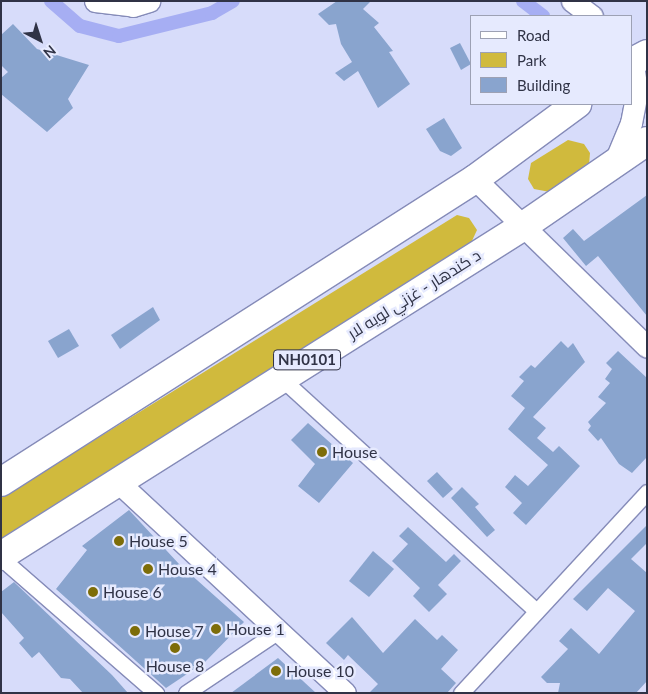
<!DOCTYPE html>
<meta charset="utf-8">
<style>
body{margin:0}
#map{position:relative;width:648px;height:694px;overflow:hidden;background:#d7dcfa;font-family:Lato,Cairo,sans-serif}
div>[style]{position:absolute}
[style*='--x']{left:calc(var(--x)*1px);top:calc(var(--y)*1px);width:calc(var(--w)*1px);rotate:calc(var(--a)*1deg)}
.green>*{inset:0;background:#d0ba3d}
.canal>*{height:14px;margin:-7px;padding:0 7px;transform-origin:7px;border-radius:7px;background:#a6aef3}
.building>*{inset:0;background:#89a4ce}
.roads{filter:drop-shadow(1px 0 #858bb8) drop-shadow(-1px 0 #858bb8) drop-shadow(0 1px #858bb8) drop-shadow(0 -1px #858bb8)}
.street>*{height:15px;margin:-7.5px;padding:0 7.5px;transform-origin:7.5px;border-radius:7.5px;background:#fff}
.secondary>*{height:21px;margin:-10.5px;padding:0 10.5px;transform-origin:10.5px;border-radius:10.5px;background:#fff}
.highway>*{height:28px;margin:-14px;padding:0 14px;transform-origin:14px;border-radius:14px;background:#fff}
.dots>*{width:14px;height:14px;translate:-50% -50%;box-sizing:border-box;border:2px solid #e6eafe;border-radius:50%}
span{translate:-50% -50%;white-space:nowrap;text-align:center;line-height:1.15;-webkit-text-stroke:5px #e6eafe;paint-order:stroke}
.shield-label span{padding:1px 4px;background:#e6eafe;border:1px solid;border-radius:4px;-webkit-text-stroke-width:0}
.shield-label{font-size:15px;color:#303346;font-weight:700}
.street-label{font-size:16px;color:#303346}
.poi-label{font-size:16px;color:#303346}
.left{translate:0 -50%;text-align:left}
.frame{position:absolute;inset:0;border:2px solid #303346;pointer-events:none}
.legend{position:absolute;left:470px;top:15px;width:162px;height:90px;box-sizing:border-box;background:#e6eafe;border:1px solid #9da1b4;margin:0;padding:6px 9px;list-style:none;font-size:15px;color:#303346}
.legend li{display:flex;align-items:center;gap:10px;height:25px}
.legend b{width:25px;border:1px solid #9da1b4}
.north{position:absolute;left:15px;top:15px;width:50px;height:50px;-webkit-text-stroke:4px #e6eafe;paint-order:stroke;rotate:140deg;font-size:14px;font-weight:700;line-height:20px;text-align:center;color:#303346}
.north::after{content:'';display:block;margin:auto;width:18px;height:22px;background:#303346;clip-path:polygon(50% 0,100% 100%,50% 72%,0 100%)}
</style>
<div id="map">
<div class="green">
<i style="clip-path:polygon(568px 140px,584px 144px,590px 153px,589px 165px,550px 192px,534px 189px,528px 179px,531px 163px)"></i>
<i style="clip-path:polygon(457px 215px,469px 218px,477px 230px,471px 243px,1px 546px,1px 498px)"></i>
</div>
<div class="canal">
<i style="--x:51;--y:1;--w:38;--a:41"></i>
<i style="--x:80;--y:26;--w:40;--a:14.4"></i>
<i style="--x:119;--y:36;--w:96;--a:-13.9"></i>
<i style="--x:212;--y:13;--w:24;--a:-30"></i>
<i style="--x:523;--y:1;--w:25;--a:37"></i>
</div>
<div class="building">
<i style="clip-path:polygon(337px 1px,371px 1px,363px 9px,379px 23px,374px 27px,393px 51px,389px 52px,410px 84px,378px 108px,358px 71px,344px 81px,335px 73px,352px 62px,341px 44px,336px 24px,329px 25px,318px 14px)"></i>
<i style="clip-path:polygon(13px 24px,37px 49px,89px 65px,68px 99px,73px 108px,47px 132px,1px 94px,1px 78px,8px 72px,1px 65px,1px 35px)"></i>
<i style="clip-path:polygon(460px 43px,471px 64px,461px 70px,450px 48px)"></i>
<i style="clip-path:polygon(444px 118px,462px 148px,451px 156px,440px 151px,426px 129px)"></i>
<i style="clip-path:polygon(647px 195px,647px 316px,598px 256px,586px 266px,563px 238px,573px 229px,584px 241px)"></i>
<i style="clip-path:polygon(153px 307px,160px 320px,120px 349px,111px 335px)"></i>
<i style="clip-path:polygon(69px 329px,79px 346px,58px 358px,48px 341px)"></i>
<i style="clip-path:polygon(561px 341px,568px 348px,573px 343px,585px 362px,533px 417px,546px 428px,537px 438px,553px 452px,559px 446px,580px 466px,526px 525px,513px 513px,522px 503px,505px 487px,515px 475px,528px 486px,548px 465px,508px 429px,525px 408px,511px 396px,524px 381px,519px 377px,531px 365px,535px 368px)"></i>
<i style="clip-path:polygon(618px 351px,647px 378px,647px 457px,632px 473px,619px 464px,601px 438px,598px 441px,588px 430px,591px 426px,588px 422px,606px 403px,598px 397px,610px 383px,605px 379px,612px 369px,606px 363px)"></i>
<i style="clip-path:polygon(308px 423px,353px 463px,319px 503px,298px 486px,315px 464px,291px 440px)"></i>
<i style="clip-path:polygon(437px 472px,453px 489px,443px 498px,427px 481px)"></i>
<i style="clip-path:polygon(462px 487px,479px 504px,475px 507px,495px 530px,487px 537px,451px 498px)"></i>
<i style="clip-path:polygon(129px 510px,179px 564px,244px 622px,205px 662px,166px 688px,56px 589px,87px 550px,82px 546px)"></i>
<i style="clip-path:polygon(647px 525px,647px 543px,631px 559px,647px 573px,647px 681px,636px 693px,558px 693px,560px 683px,547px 683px,541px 677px,568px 649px,559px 641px,571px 628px,599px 654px,635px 611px,608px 588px,587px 611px,573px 599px)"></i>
<i style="clip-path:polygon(408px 527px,446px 562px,454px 554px,461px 561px,438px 585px,447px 594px,429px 612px,413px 596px,420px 588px,392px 561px,408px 544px,399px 536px)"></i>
<i style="clip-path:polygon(373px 551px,394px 569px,369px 597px,349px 581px)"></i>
<i style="clip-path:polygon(14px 582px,112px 675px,128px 693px,83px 693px,70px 679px,61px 678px,39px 652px,32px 658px,19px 643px,24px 638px,1px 612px,1px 592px)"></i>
<i style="clip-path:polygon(352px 617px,383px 653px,415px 619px,437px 640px,442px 635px,458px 650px,441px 669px,456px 683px,447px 693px,369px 693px,378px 684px,348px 655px,344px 660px,326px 643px)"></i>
<i style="clip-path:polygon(278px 658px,316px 693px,231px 693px)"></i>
</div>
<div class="roads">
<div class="street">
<i style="--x:280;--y:377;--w:347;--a:42.4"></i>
<i style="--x:1;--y:558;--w:206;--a:41.1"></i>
<i style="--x:186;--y:693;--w:110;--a:-33.8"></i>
<i style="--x:461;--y:693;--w:274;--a:-47.2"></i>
</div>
<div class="secondary">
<i style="--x:95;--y:1;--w:38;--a:7"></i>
<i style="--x:133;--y:6;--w:17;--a:-17"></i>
<i style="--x:572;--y:1;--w:25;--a:37"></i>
<i style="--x:613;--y:166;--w:47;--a:-67.3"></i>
<i style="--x:631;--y:123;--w:32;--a:-79"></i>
<i style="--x:637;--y:92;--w:35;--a:-98"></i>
<i style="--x:475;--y:179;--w:240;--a:44.3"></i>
<i style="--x:117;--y:481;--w:311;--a:42.9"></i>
</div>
<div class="highway">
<i style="--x:632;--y:62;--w:17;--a:-28"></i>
<i style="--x:1;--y:482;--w:563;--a:-32.59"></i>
<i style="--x:475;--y:179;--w:127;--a:-36.3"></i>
<i style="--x:1;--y:556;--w:616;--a:-32.27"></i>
<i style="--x:522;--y:227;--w:152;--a:-34.5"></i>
</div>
</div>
<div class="dots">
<i style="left:322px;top:452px;background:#7d6d09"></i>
<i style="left:119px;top:541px;background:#7d6d09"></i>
<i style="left:148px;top:569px;background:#7d6d09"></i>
<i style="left:93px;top:592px;background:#7d6d09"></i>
<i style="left:216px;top:629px;background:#7d6d09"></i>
<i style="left:135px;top:631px;background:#7d6d09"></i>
<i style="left:175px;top:648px;background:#7d6d09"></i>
<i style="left:276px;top:671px;background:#7d6d09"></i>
</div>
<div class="shield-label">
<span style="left:307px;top:360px">NH0101</span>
</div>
<div class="street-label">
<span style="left:414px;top:294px;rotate:-32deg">د کندهار - غزني لويه لار</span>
</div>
<div class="poi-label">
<span class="left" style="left:332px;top:452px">House</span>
<span class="left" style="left:129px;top:541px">House 5</span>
<span class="left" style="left:158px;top:569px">House 4</span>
<span class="left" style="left:103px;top:592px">House 6</span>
<span class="left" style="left:226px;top:629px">House 1</span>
<span class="left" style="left:145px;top:631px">House 7</span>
<span style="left:175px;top:666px">House 8</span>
<span class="left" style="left:286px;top:671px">House 10</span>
</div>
<div class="frame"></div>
<ul class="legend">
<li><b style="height:6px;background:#fff"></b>Road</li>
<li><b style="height:14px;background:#d0ba3d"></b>Park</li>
<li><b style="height:14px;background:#89a4ce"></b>Building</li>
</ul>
<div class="north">N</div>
</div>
